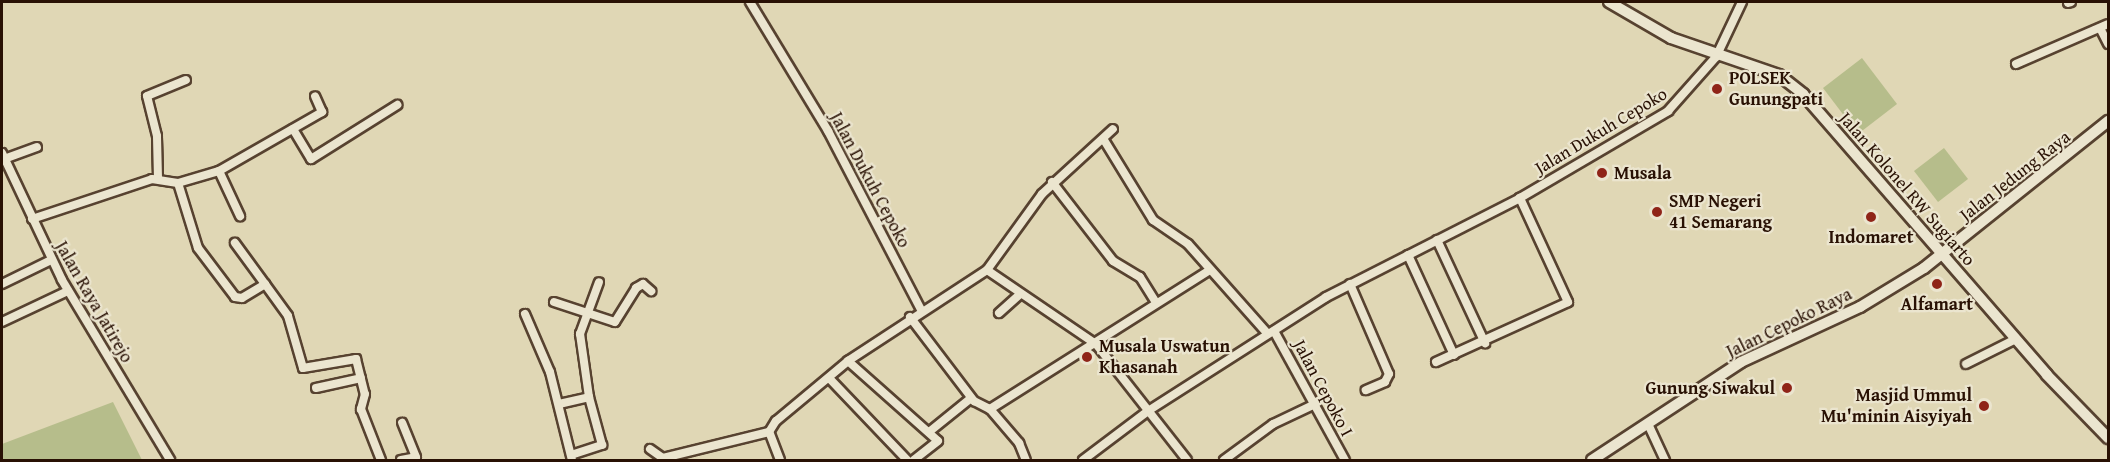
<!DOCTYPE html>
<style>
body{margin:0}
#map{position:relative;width:2110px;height:462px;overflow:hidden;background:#e0d7b5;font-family:"Gentium Book Plus",serif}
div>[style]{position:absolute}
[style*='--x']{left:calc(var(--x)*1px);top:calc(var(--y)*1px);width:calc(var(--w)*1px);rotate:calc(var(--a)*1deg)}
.green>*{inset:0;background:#b6bd8b}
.roads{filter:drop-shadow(2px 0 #574230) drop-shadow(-2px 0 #574230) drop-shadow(0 2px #574230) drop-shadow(0 -2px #574230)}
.street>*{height:8px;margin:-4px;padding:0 4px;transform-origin:4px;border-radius:4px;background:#ebe5cf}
.secondary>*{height:10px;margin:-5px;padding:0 5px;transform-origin:5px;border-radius:5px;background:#ebe5cf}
.dots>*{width:16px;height:16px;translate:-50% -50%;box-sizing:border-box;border:3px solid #ebe5cf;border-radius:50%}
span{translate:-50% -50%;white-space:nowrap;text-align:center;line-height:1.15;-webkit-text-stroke:4.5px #ebe5cf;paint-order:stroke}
.poi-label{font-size:18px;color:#291104;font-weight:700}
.left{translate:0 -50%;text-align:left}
.right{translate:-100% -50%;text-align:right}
.street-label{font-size:18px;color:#291104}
.frame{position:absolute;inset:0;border:3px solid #291104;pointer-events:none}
</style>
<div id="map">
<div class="green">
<i style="clip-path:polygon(1862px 58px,1897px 104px,1858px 134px,1823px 88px)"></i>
<i style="clip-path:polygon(1944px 148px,1968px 179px,1938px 202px,1914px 171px)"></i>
<i style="clip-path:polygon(113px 402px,142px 460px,2px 460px,2px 444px)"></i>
</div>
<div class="roads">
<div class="street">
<i style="--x:750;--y:2;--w:151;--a:58.8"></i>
<i style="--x:828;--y:131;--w:202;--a:62.5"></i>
<i style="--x:2068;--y:3;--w:3;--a:-18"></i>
<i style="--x:2100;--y:28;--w:18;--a:63"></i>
<i style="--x:2016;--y:64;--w:100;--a:-23.5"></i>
<i style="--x:293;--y:129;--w:35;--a:59"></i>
<i style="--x:311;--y:159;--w:102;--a:-32.1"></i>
<i style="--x:1104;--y:140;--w:94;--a:58.5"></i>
<i style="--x:1153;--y:220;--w:42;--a:34.4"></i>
<i style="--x:1188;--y:244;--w:120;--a:48.4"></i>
<i style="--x:2;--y:153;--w:140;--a:64.7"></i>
<i style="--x:62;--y:280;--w:210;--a:59"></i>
<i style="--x:4;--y:159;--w:35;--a:-20"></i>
<i style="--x:219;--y:171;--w:50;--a:65"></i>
<i style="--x:158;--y:178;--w:42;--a:-91.4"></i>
<i style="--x:157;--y:136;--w:41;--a:-104"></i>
<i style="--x:147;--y:96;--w:42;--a:-22.3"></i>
<i style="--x:1052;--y:182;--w:100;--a:52.3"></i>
<i style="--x:1113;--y:261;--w:31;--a:31"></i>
<i style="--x:1140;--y:277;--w:28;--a:58"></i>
<i style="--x:178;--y:183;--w:68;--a:72.9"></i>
<i style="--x:198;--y:248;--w:61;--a:52.9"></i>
<i style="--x:235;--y:297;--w:7;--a:8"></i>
<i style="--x:242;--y:298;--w:27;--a:-31"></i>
<i style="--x:265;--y:284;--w:51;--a:-126.2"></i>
<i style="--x:32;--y:219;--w:126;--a:-18.4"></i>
<i style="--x:152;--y:179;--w:26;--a:9"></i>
<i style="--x:178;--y:183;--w:43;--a:-16.3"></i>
<i style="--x:219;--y:171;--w:119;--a:-29.8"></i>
<i style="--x:322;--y:112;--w:17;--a:-114"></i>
<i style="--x:1437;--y:240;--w:114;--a:65"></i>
<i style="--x:1408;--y:255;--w:110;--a:65.3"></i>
<i style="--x:987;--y:270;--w:132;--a:34.2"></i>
<i style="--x:1096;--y:344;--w:147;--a:51.9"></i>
<i style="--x:2;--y:284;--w:55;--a:-26.1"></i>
<i style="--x:265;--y:284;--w:39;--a:54"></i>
<i style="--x:288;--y:316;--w:54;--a:73.9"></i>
<i style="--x:303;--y:368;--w:54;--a:-9.6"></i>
<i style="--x:356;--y:359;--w:36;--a:76"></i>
<i style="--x:365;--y:394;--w:16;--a:105"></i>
<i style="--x:361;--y:409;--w:55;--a:68.6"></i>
<i style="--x:1350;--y:284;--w:98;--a:66.6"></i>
<i style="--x:1389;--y:374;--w:9;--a:117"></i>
<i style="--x:1385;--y:382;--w:21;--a:157"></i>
<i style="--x:554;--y:302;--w:64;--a:18.2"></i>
<i style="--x:615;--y:322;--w:40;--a:-58"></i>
<i style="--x:636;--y:288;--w:8;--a:-30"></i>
<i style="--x:643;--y:284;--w:11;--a:41"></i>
<i style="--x:999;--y:313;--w:27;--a:-42"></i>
<i style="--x:525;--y:314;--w:63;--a:66.7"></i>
<i style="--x:550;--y:372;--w:91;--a:76"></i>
<i style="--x:910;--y:317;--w:106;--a:52.7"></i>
<i style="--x:974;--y:401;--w:18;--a:27"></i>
<i style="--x:2;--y:322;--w:73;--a:-25.2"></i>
<i style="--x:1274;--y:331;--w:147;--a:61.2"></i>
<i style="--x:848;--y:361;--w:120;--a:41.6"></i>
<i style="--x:938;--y:441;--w:31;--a:142"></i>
<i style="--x:1436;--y:362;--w:145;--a:-24.4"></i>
<i style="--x:1568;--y:302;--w:115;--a:-114.8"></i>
<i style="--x:1966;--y:364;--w:56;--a:-26.6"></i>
<i style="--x:829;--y:378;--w:113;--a:46.4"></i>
<i style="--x:316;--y:388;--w:46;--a:-12.5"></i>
<i style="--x:559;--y:404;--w:31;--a:-13"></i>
<i style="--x:589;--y:397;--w:64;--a:-98.1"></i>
<i style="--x:580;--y:334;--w:55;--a:-69.9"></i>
<i style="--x:990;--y:409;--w:258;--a:-32.3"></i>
<i style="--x:990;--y:409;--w:45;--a:49.5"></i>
<i style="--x:1019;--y:443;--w:18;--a:68"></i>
<i style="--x:1649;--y:426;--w:38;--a:65"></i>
<i style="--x:929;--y:432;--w:54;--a:-39"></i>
<i style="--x:650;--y:449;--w:16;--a:35"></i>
<i style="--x:663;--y:458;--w:109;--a:-13.8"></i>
<i style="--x:571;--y:455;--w:33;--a:-18"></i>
<i style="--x:602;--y:445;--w:50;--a:-105.2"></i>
<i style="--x:401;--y:460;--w:15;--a:-11"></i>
<i style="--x:416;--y:457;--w:37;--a:-112"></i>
<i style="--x:780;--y:460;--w:30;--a:-111"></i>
<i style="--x:769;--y:432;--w:13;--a:-58"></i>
<i style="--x:776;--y:421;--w:94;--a:-39.8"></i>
<i style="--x:848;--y:361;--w:166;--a:-33.2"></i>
<i style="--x:987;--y:270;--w:94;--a:-54.1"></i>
<i style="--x:1042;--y:194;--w:96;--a:-42.5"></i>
<i style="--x:1083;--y:460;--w:81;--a:-37"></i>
<i style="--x:1148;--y:411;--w:211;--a:-32.6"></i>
<i style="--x:1326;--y:297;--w:218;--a:-27"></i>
<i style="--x:1520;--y:198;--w:172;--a:-30.4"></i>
<i style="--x:1668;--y:111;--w:72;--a:-48.4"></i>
<i style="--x:1716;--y:57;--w:61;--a:-64.7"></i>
<i style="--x:1224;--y:460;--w:61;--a:-36.3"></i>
<i style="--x:1273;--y:424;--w:47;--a:-25.5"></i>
</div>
<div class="secondary">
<i style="--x:1609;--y:2;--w:72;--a:30.1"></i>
<i style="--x:1671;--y:38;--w:114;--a:18.9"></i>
<i style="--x:1779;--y:75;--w:31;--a:38"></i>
<i style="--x:1803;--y:94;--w:372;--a:49"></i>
<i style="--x:2047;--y:375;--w:88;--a:45.9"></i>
<i style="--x:1592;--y:460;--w:178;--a:-33.3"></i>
<i style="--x:1741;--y:362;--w:131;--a:-24.8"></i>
<i style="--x:1860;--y:307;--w:75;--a:-31.4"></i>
<i style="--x:1924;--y:268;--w:236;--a:-38.6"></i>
</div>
</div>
<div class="dots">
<i style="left:1717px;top:89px;background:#8f2418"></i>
<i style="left:1602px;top:173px;background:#8f2418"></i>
<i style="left:1657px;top:212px;background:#8f2418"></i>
<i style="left:1871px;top:217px;background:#8f2418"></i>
<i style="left:1937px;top:284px;background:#8f2418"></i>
<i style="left:1087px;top:357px;background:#8f2418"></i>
<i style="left:1787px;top:388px;background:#8f2418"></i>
<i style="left:1984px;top:406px;background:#8f2418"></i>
</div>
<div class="poi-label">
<span class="left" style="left:1729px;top:89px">POLSEK<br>Gunungpati</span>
<span class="left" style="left:1614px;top:173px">Musala</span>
<span class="left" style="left:1669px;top:212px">SMP Negeri<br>41 Semarang</span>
<span style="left:1871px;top:237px">Indomaret</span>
<span style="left:1937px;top:304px">Alfamart</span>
<span class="left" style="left:1099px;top:357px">Musala Uswatun<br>Khasanah</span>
<span class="right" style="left:1775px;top:388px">Gunung Siwakul</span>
<span class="right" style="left:1972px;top:406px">Masjid Ummul<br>Mu'minin Aisyiyah</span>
</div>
<div class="street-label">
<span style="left:1601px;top:131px;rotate:-31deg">Jalan Dukuh Cepoko</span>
<span style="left:2015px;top:176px;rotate:-38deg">Jalan Jedung Raya</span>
<span style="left:870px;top:180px;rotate:62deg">Jalan Dukuh Cepoko</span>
<span style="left:1907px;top:189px;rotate:49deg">Jalan Kolonel RW Sugiarto</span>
<span style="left:94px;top:302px;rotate:60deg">Jalan Raya Jatirejo</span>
<span style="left:1789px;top:323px;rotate:-26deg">Jalan Cepoko Raya</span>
<span style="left:1323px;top:388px;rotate:62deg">Jalan Cepoko I</span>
</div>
<div class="frame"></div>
</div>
